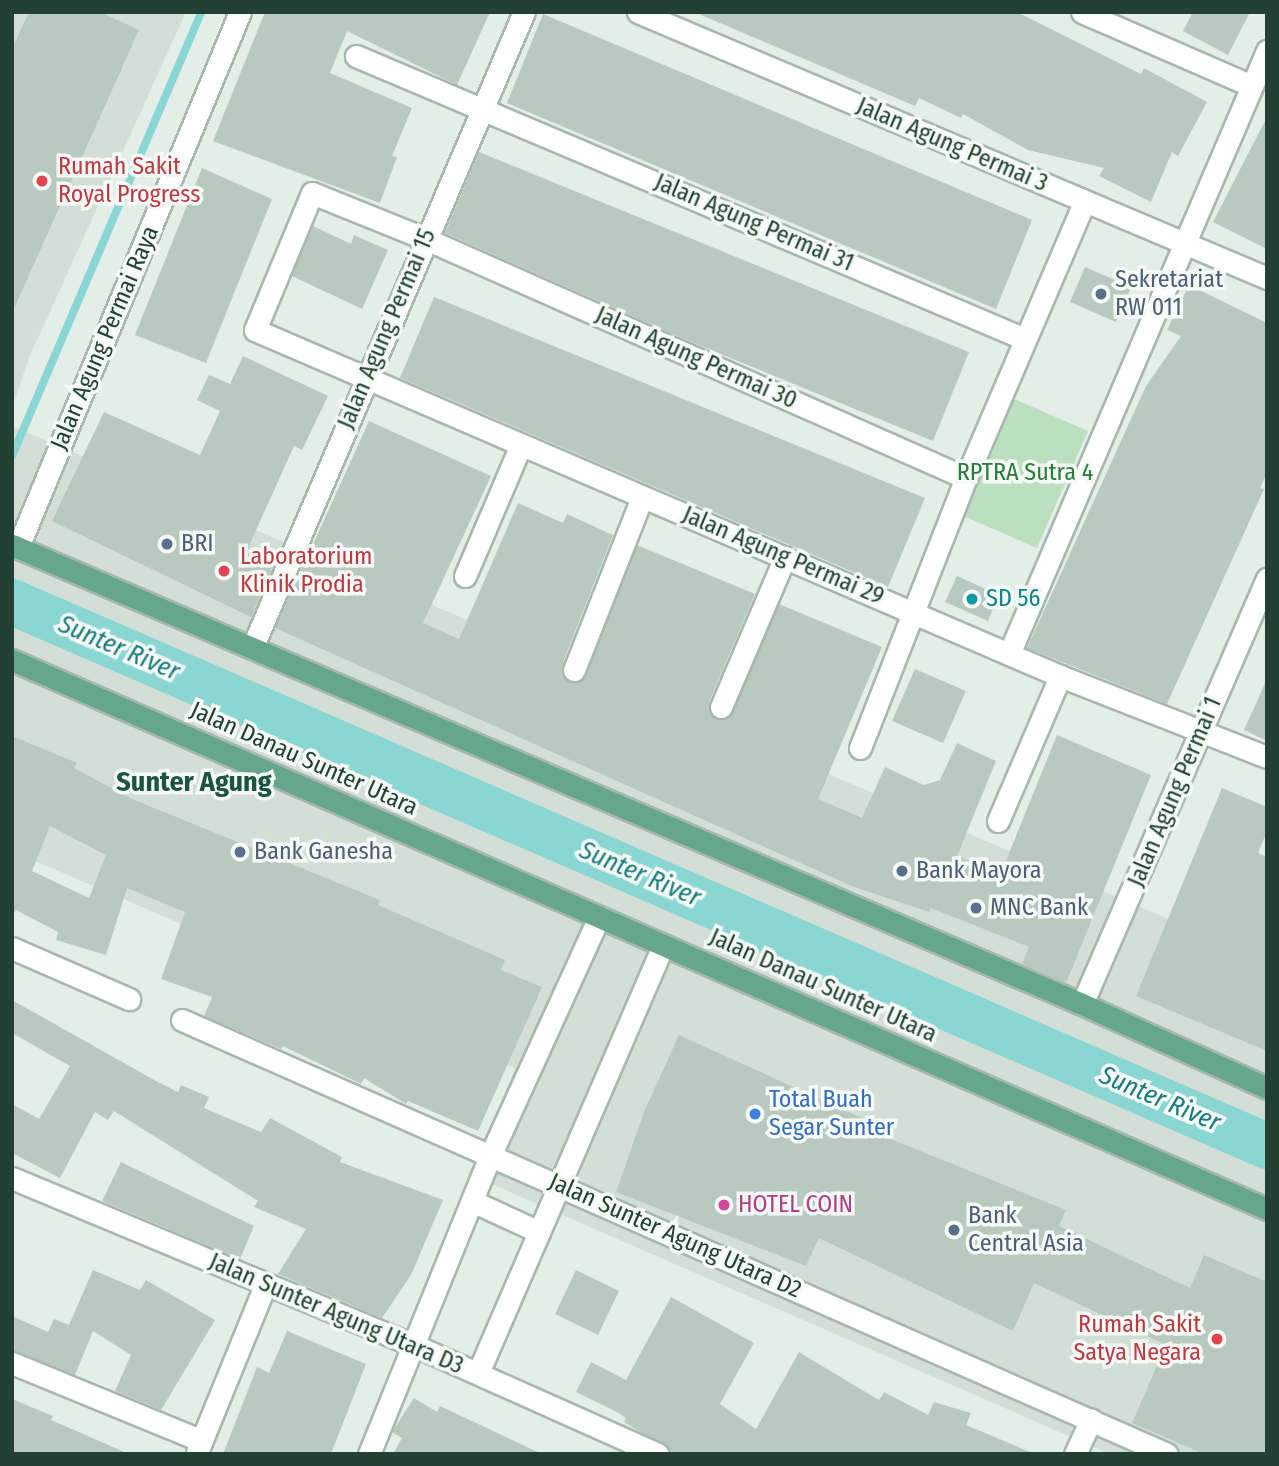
<!DOCTYPE html>
<style>
body{margin:0}
#map{position:relative;width:1279px;height:1466px;overflow:hidden;background:#e4eee8;font-family:"Fira Sans Condensed",sans-serif}
div>[style]{position:absolute}
[style*='--x']{left:calc(var(--x)*1px);top:calc(var(--y)*1px);width:calc(var(--w)*1px);rotate:calc(var(--a)*1deg)}
.built>*{inset:0;background:#d2ded6}
.green>*{inset:0;background:#bce0bf}
.stream>*{height:8px;margin:-4px;padding:0 4px;transform-origin:4px;border-radius:4px;background:#89d6d3}
.river>*{height:46px;margin:-23px;padding:0 23px;transform-origin:23px;border-radius:23px;background:#89d6d3}
.building>*{inset:0;background:#b9c9c0}
.roads{filter:drop-shadow(2px 0 #a6b7ae) drop-shadow(-2px 0 #a6b7ae) drop-shadow(0 2px #a6b7ae) drop-shadow(0 -2px #a6b7ae)}
.minor>*{height:21px;margin:-10.5px;padding:0 10.5px;transform-origin:10.5px;border-radius:10.5px;background:#fff}
.major>*{height:21px;margin:-10.5px;padding:0 10.5px;transform-origin:10.5px;border-radius:10.5px;background:#66a689}
.dots>*{width:19px;height:19px;translate:-50% -50%;box-sizing:border-box;border:4px solid #f5faf7;border-radius:50%}
span{translate:-50% -50%;white-space:nowrap;text-align:center;line-height:1.15;-webkit-text-stroke:7px #f5faf7;paint-order:stroke}
.street-label{font-size:24px;color:#224133}
.health-label{font-size:24px;color:#be3a42}
.left{translate:0 -50%;text-align:left}
.right{translate:-100% -50%;text-align:right}
.service-label{font-size:24px;color:#4e5e75}
.park-label{font-size:24px;color:#297b39}
.culture-label{font-size:24px;color:#0d838f}
.shop-label{font-size:24px;color:#366cbe}
.hotel-label{font-size:24px;color:#b23c85}
.water-label{font-size:26px;color:#187c7a;font-style:italic}
.quarter-label{font-size:28px;color:#1c553c;font-weight:700}
.frame{position:absolute;inset:0;border:14px solid #224133;pointer-events:none}
</style>
<div id="map">
<div class="built">
<i style="clip-path:polygon(12px 12px,186px 12px,29px 358px,12px 408px)"></i>
<i style="clip-path:polygon(12px 426px,1267px 961px,1267px 1454px,1110px 1454px,471px 1175px,515px 1068px,12px 851px)"></i>
</div>
<div class="green">
<i style="clip-path:polygon(1014px 399px,1088px 431px,1037px 548px,963px 516px)"></i>
</div>
<div class="stream">
<i style="--x:12;--y:456;--w:483;--a:-66.9"></i>
</div>
<div class="river">
<i style="--x:12;--y:602;--w:1368;--a:23.44"></i>
</div>
<div class="building">
<i style="clip-path:polygon(29px 12px,100px 12px,139px 30px,12px 313px,12px 49px)"></i>
<i style="clip-path:polygon(265px 12px,490px 12px,457px 85px,347px 31px,330px 73px,412px 108px,392px 156px,397px 157px,380px 203px,213px 141px)"></i>
<i style="clip-path:polygon(694px 12px,1017px 12px,1141px 74px,1144px 68px,1207px 102px,1178px 156px,1172px 152px,1151px 202px,1099px 176px,1104px 168px,1028px 150px,963px 114px,961px 118px,919px 98px,915px 106px)"></i>
<i style="clip-path:polygon(1193px 12px,1250px 12px,1228px 55px,1183px 31px)"></i>
<i style="clip-path:polygon(543px 14px,1032px 220px,996px 309px,507px 103px)"></i>
<i style="clip-path:polygon(1267px 117px,1267px 249px,1213px 222px)"></i>
<i style="clip-path:polygon(479px 152px,969px 352px,933px 441px,689px 341px,445px 233px)"></i>
<i style="clip-path:polygon(202px 168px,272px 199px,206px 363px,135px 335px)"></i>
<i style="clip-path:polygon(313px 226px,351px 244px,354px 235px,388px 250px,362px 309px,292px 276px)"></i>
<i style="clip-path:polygon(1085px 267px,1131px 287px,1116px 322px,1070px 302px)"></i>
<i style="clip-path:polygon(1189px 285px,1267px 323px,1267px 473px,1260px 488px,1264px 489px,1167px 704px,1027px 648px,1146px 386px,1181px 336px,1167px 330px)"></i>
<i style="clip-path:polygon(434px 297px,925px 498px,888px 587px,400px 378px)"></i>
<i style="clip-path:polygon(243px 356px,328px 396px,302px 450px,294px 446px,248px 548px,275px 561px,251px 617px,52px 521px,104px 412px,200px 455px,220px 411px,197px 400px,209px 375px,230px 384px)"></i>
<i style="clip-path:polygon(369px 421px,491px 476px,423px 623px,459px 639px,518px 503px,563px 523px,567px 514px,613px 535px,562px 665px,569px 682px,577px 683px,586px 675px,637px 545px,755px 594px,709px 702px,710px 714px,717px 719px,733px 712px,779px 604px,882px 647px,818px 799px,862px 818px,885px 767px,924px 785px,940px 780px,957px 743px,996px 761px,957px 856px,1001px 873px,1057px 735px,1151px 775px,1066px 983px,1022px 964px,1029px 947px,931px 908px,929px 912px,854px 887px,275px 628px)"></i>
<i style="clip-path:polygon(957px 576px,999px 595px,988px 621px,945px 602px)"></i>
<i style="clip-path:polygon(915px 669px,966px 691px,943px 743px,892px 721px)"></i>
<i style="clip-path:polygon(1267px 679px,1267px 741px,1244px 730px)"></i>
<i style="clip-path:polygon(evenodd,12px 736px,77px 763px,74px 768px,132px 799px,380px 900px,378px 905px,505px 960px,501px 970px,542px 987px,478px 1131px,408px 1101px,406px 1104px,364px 1078px,361px 1084px,283px 1046px,281px 1049px,204px 1016px,212px 997px,161px 979px,185px 912px,127px 888px,106px 955px,56px 940px,58px 932px,16px 910px,12px 917px,12px 736px,50px 826px,106px 855px,89px 898px,32px 871px,50px 826px)"></i>
<i style="clip-path:polygon(1222px 788px,1267px 807px,1267px 831px,1258px 853px,1267px 857px,1267px 1051px,1136px 996px)"></i>
<i style="clip-path:polygon(12px 1000px,156px 1081px,178px 1092px,181px 1085px,209px 1097px,204px 1108px,261px 1132px,270px 1118px,342px 1157px,340px 1162px,443px 1200px,411px 1275px,382px 1318px,278px 1274px,306px 1229px,254px 1207px,258px 1201px,114px 1111px,108px 1120px,95px 1112px,60px 1178px,12px 1153px,12px 1104px,39px 1119px,70px 1066px,12px 1033px)"></i>
<i style="clip-path:polygon(679px 1035px,864px 1119px,861px 1127px,1066px 1210px,1059px 1226px,1190px 1288px,1204px 1255px,1267px 1282px,1267px 1454px,1204px 1454px,1132px 1423px,1166px 1345px,1034px 1283px,1013px 1331px,819px 1238px,806px 1266px,616px 1192px,644px 1112px)"></i>
<i style="clip-path:polygon(121px 1162px,254px 1226px,240px 1259px,102px 1201px)"></i>
<i style="clip-path:polygon(93px 1270px,140px 1290px,146px 1280px,215px 1320px,161px 1410px,115px 1391px,131px 1355px,93px 1331px,75px 1375px,12px 1350px,12px 1316px,48px 1332px,54px 1319px,69px 1325px)"></i>
<i style="clip-path:polygon(576px 1270px,619px 1291px,598px 1335px,555px 1314px)"></i>
<i style="clip-path:polygon(671px 1297px,754px 1343px,720px 1404px,756px 1429px,799px 1352px,879px 1400px,884px 1392px,928px 1415px,934px 1402px,971px 1413px,966px 1425px,1035px 1454px,676px 1454px,624px 1422px,626px 1418px,615px 1411px,576px 1392px,591px 1362px,626px 1380px)"></i>
<i style="clip-path:polygon(287px 1331px,366px 1364px,331px 1454px,223px 1454px,257px 1367px,269px 1373px)"></i>
<i style="clip-path:polygon(414px 1398px,437px 1412px,440px 1406px,542px 1454px,393px 1454px,402px 1438px,392px 1432px)"></i>
<i style="clip-path:polygon(12px 1399px,53px 1416px,51px 1420px,129px 1454px,12px 1454px)"></i>
</div>
<div class="roads">
<div class="minor">
<i style="--x:638;--y:12;--w:683;--a:22.92"></i>
<i style="--x:1082;--y:12;--w:185;--a:23.5"></i>
<i style="--x:356;--y:56;--w:726;--a:22.93"></i>
<i style="--x:966;--y:478;--w:591;--a:-156.13"></i>
<i style="--x:426;--y:239;--w:123;--a:-158"></i>
<i style="--x:312;--y:193;--w:148;--a:112.6"></i>
<i style="--x:255;--y:330;--w:876;--a:23.26"></i>
<i style="--x:1060;--y:676;--w:222;--a:21.4"></i>
<i style="--x:18;--y:547;--w:579;--a:-67.46"></i>
<i style="--x:465;--y:576;--w:142;--a:-66.9"></i>
<i style="--x:253;--y:646;--w:689;--a:-66.86"></i>
<i style="--x:1009;--y:654;--w:656;--a:-66.84"></i>
<i style="--x:574;--y:670;--w:186;--a:-68.5"></i>
<i style="--x:721;--y:707;--w:163;--a:-66.9"></i>
<i style="--x:860;--y:748;--w:290;--a:-68.6"></i>
<i style="--x:966;--y:478;--w:301;--a:-66.8"></i>
<i style="--x:998;--y:821;--w:158;--a:-66.8"></i>
<i style="--x:12;--y:948;--w:128;--a:23.6"></i>
<i style="--x:1082;--y:1004;--w:464;--a:-66.5"></i>
<i style="--x:182;--y:1020;--w:1076;--a:23.78"></i>
<i style="--x:12;--y:1178;--w:438;--a:22.6"></i>
<i style="--x:416;--y:1346;--w:265;--a:24.1"></i>
<i style="--x:472;--y:1201;--w:74;--a:24.8"></i>
<i style="--x:12;--y:1363;--w:205;--a:22.3"></i>
<i style="--x:478;--y:1373;--w:466;--a:-66.6"></i>
<i style="--x:197;--y:1452;--w:180;--a:-67.8"></i>
<i style="--x:369;--y:1454;--w:324;--a:-67.9"></i>
<i style="--x:491;--y:1154;--w:260;--a:-65.5"></i>
<i style="--x:1075;--y:1454;--w:38;--a:-65"></i>
</div>
<div class="major">
<i style="--x:12;--y:545;--w:1164;--a:23.22"></i>
<i style="--x:1082;--y:1004;--w:203;--a:24.4"></i>
<i style="--x:12;--y:660;--w:1370;--a:23.63"></i>
</div>
</div>
<div class="dots">
<i style="left:42px;top:181px;background:#e0444e"></i>
<i style="left:1101px;top:294px;background:#5c6f8a"></i>
<i style="left:167px;top:544px;background:#5c6f8a"></i>
<i style="left:224px;top:571px;background:#e0444e"></i>
<i style="left:972px;top:599px;background:#0f9aa8"></i>
<i style="left:240px;top:852px;background:#5c6f8a"></i>
<i style="left:902px;top:871px;background:#5c6f8a"></i>
<i style="left:976px;top:908px;background:#5c6f8a"></i>
<i style="left:755px;top:1114px;background:#3f7fe0"></i>
<i style="left:724px;top:1205px;background:#d1479c"></i>
<i style="left:954px;top:1230px;background:#5c6f8a"></i>
<i style="left:1217px;top:1339px;background:#e0444e"></i>
</div>
<div class="street-label">
<span style="left:952px;top:145px;rotate:23deg">Jalan Agung Permai 3</span>
<span style="left:754px;top:223px;rotate:23deg">Jalan Agung Permai 31</span>
<span style="left:387px;top:329px;rotate:-67deg">Jalan Agung Permai 15</span>
<span style="left:105px;top:338px;rotate:-67deg">Jalan Agung Permai Raya</span>
<span style="left:696px;top:358px;rotate:24deg">Jalan Agung Permai 30</span>
<span style="left:783px;top:556px;rotate:23deg">Jalan Agung Permai 29</span>
<span style="left:304px;top:759px;rotate:24deg">Jalan Danau Sunter Utara</span>
<span style="left:1175px;top:792px;rotate:-67deg">Jalan Agung Permai 1</span>
<span style="left:823px;top:986px;rotate:24deg">Jalan Danau Sunter Utara</span>
<span style="left:675px;top:1236px;rotate:24deg">Jalan Sunter Agung Utara D2</span>
<span style="left:336px;top:1314px;rotate:23deg">Jalan Sunter Agung Utara D3</span>
</div>
<div class="health-label">
<span class="left" style="left:58px;top:181px">Rumah Sakit<br>Royal Progress</span>
<span class="left" style="left:240px;top:571px">Laboratorium<br>Klinik Prodia</span>
<span class="right" style="left:1201px;top:1339px">Rumah Sakit<br>Satya Negara</span>
</div>
<div class="service-label">
<span class="left" style="left:1115px;top:294px">Sekretariat<br>RW 011</span>
<span class="left" style="left:181px;top:544px">BRI</span>
<span class="left" style="left:254px;top:852px">Bank Ganesha</span>
<span class="left" style="left:916px;top:871px">Bank Mayora</span>
<span class="left" style="left:990px;top:908px">MNC Bank</span>
<span class="left" style="left:968px;top:1230px">Bank<br>Central Asia</span>
</div>
<div class="park-label">
<span style="left:1025px;top:473px">RPTRA Sutra 4</span>
</div>
<div class="culture-label">
<span class="left" style="left:986px;top:599px">SD 56</span>
</div>
<div class="shop-label">
<span class="left" style="left:769px;top:1114px">Total Buah<br>Segar Sunter</span>
</div>
<div class="hotel-label">
<span class="left" style="left:738px;top:1205px">HOTEL COIN</span>
</div>
<div class="water-label">
<span style="left:119px;top:648px;rotate:23deg">Sunter River</span>
<span style="left:640px;top:874px;rotate:23deg">Sunter River</span>
<span style="left:1160px;top:1099px;rotate:23deg">Sunter River</span>
</div>
<div class="quarter-label">
<span style="left:194px;top:782px">Sunter Agung</span>
</div>
<div class="frame"></div>
</div>
